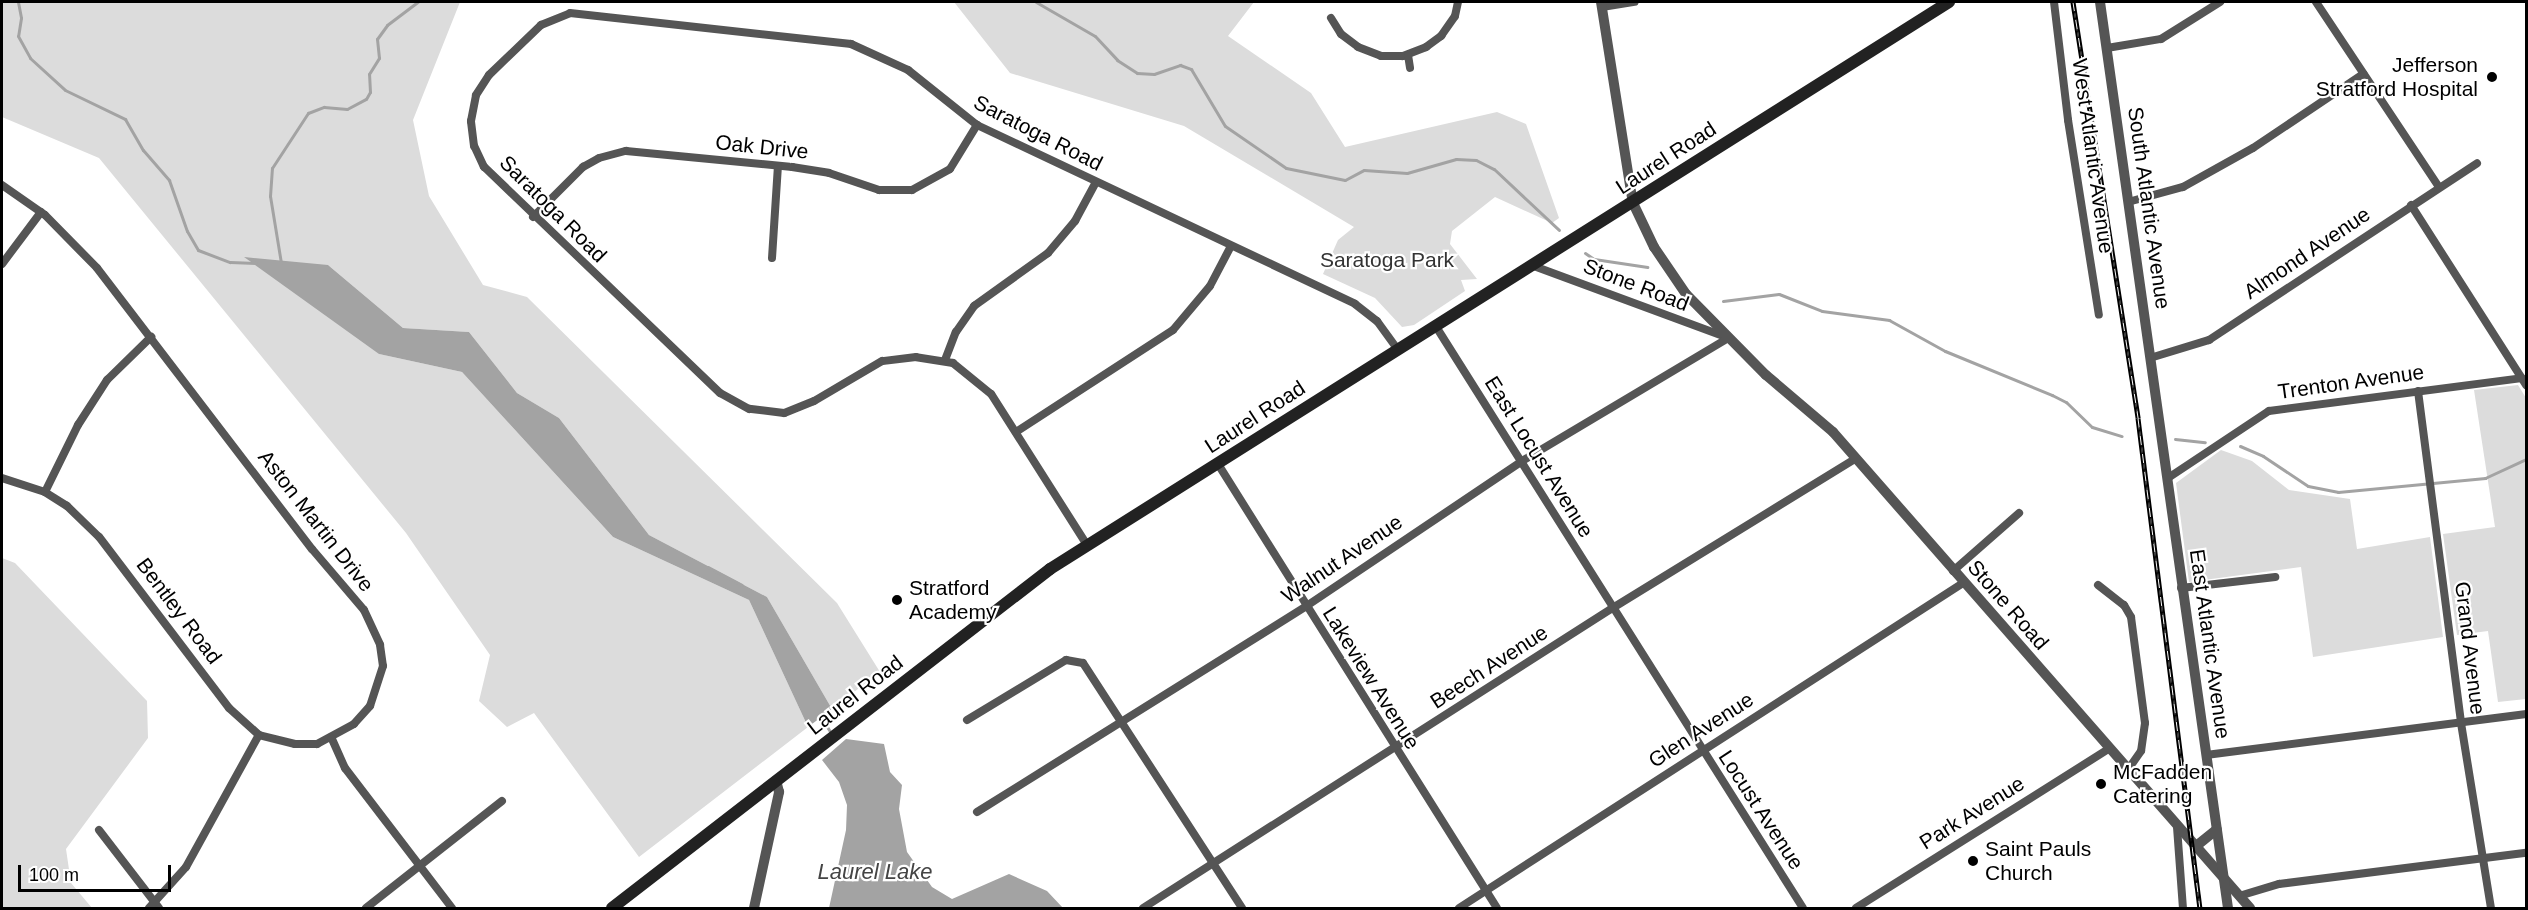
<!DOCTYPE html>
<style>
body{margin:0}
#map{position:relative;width:2528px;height:910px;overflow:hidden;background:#fff;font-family:Arial,sans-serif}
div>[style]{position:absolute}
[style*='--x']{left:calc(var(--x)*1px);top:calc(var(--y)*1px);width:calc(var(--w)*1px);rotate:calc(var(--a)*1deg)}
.green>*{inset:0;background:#dcdcdc}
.water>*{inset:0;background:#a3a3a3}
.stream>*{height:3px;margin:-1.5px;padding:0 1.5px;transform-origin:1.5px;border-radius:1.5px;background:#a3a3a3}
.minor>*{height:8px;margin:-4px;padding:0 4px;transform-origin:4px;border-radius:4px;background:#555}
.tertiary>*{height:10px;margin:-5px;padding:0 5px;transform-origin:5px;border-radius:5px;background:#555}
.secondary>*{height:12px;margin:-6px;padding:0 6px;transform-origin:6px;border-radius:6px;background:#222}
.rail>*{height:5px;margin-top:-2.5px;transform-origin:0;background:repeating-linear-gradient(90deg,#fff 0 9px,#000 0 18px);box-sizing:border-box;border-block:2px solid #000}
.dots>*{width:16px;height:16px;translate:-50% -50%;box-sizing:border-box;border:3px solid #fff;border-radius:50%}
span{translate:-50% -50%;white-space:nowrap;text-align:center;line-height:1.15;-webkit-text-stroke:4.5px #fff;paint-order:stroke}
.poi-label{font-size:21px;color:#000}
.right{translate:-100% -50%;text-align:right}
.left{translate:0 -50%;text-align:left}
.street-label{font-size:21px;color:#000}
.park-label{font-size:21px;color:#333}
.water-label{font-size:22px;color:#444;font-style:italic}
.frame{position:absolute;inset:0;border:3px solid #000;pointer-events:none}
.scale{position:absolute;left:18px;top:865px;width:153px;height:27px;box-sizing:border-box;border:3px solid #000;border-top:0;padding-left:8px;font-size:18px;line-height:21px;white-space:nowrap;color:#000;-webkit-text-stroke:4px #fff;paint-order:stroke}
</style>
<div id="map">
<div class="green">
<i style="clip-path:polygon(2px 2px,460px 2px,413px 120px,429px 196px,483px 285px,527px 297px,837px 603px,880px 672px,832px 709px,767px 597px,649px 535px,559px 418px,517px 393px,469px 332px,403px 328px,328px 265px,379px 354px,462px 372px,613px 537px,749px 600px,808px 727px,639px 857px,534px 713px,507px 727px,479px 701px,490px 655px,406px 533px,99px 158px,2px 117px)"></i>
<i style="clip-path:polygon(954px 2px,1254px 2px,1228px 36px,1311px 93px,1345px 147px,1497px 112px,1526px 124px,1559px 218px,1552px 223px,1495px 197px,1452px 231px,1450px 244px,1477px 279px,1461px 280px,1465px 291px,1414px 325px,1402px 327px,1375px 298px,1323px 274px,1338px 240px,1354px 227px,1184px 126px,1010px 73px)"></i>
<i style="clip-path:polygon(2518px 385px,2526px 398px,2526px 699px,2498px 702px,2488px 631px,2457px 635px,2443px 534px,2495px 527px,2474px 390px)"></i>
<i style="clip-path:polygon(2221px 450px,2252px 461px,2289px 490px,2350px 499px,2357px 549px,2430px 537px,2443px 637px,2313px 657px,2301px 567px,2189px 582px,2176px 483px)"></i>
<i style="clip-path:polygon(2px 558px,15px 563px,147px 701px,148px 738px,66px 849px,71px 883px,92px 908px,2px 908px)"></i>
</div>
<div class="water">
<i style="clip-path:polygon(244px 257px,328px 265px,403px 328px,469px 332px,517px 393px,559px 418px,649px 535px,767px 597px,832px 709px,808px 727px,749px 600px,613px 537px,462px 372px,379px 354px)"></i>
<i style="clip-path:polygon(846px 739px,884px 744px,890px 772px,902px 785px,899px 809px,907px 852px,932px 887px,952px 899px,1009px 874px,1047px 891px,1063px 908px,829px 908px,846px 830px,847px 805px,839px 782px,822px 760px)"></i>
</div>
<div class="stream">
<i style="--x:18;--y:2;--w:16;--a:79"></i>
<i style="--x:21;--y:18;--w:18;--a:99"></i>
<i style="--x:18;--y:36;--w:25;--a:61"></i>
<i style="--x:30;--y:58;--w:47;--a:42.4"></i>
<i style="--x:65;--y:90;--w:67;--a:25.8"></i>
<i style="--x:125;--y:119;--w:36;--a:60"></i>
<i style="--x:143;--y:150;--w:40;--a:49"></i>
<i style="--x:169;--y:180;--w:54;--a:70.6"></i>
<i style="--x:187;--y:231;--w:22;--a:60"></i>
<i style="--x:198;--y:250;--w:34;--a:21"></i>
<i style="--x:230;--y:262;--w:26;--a:2"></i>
<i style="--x:1036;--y:2;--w:68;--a:30"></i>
<i style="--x:1095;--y:36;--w:33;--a:47"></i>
<i style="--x:1117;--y:60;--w:24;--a:33"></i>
<i style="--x:1137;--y:73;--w:17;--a:3"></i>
<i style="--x:1154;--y:74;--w:28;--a:-19"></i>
<i style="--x:1180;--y:65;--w:12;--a:20"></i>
<i style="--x:1191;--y:69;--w:66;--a:59.2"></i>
<i style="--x:1225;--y:126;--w:74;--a:34.5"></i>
<i style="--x:1286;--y:168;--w:60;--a:11.5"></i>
<i style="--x:1345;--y:180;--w:21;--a:-28"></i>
<i style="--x:1364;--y:170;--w:43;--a:4"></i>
<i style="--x:1407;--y:173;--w:51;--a:-15.9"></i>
<i style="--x:1456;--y:159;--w:20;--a:3"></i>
<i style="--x:1476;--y:160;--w:20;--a:27"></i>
<i style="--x:1494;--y:169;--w:89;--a:43.2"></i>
<i style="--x:1585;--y:253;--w:11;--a:34"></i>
<i style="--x:1594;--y:259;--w:54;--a:8.6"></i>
<i style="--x:281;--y:263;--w:68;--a:-99.3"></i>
<i style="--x:270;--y:196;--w:28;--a:-86"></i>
<i style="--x:272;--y:168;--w:66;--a:-56.8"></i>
<i style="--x:308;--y:113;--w:17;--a:-21"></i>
<i style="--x:324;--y:107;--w:23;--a:5"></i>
<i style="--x:347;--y:109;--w:21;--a:-28"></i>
<i style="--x:366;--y:99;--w:8;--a:-60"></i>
<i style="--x:370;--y:92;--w:18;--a:-93"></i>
<i style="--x:369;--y:74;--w:19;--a:-58"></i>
<i style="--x:379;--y:58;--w:19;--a:-96"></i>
<i style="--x:377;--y:39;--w:17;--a:-54"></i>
<i style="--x:387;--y:25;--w:39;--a:-37"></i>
<i style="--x:1723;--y:301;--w:56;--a:-7.1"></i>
<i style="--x:1779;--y:294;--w:46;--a:21.6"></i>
<i style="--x:1822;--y:311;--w:68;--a:7.7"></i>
<i style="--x:1889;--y:320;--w:64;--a:29"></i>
<i style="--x:1945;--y:351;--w:116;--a:22.4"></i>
<i style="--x:2052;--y:395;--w:16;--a:27"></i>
<i style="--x:2066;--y:402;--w:36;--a:44"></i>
<i style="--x:2092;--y:427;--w:31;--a:17"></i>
<i style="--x:2175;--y:439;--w:30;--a:6"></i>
<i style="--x:2240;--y:446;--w:25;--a:23"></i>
<i style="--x:2263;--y:456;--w:54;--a:33.7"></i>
<i style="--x:2308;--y:486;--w:31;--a:11"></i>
<i style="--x:2338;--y:492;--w:148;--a:-5.4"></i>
<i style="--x:2485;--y:478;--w:45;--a:-24.9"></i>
<i style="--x:708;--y:567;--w:38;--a:28"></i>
<i style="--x:820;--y:716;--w:20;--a:57"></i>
</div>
<div class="minor">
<i style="--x:2054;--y:2;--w:119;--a:83.2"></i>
<i style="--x:2068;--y:120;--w:197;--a:81"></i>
<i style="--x:2316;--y:2;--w:222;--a:56.4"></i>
<i style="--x:1602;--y:7;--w:33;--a:-9"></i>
<i style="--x:1331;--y:18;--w:19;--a:58"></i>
<i style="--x:1341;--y:34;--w:21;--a:37"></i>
<i style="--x:1358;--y:47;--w:25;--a:21"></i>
<i style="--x:1381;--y:56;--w:22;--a:0"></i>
<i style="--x:1403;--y:56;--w:25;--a:-21"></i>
<i style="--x:1426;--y:47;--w:19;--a:-36"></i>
<i style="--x:1441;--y:36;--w:24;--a:-55"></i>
<i style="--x:1455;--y:16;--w:14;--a:-78"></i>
<i style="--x:2107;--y:48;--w:55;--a:-9.5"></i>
<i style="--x:2161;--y:39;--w:70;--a:-32.1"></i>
<i style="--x:1408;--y:55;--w:13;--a:81"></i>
<i style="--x:2;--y:185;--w:52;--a:34.9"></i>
<i style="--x:45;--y:215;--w:74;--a:45.5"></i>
<i style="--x:97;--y:268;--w:354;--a:52.6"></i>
<i style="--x:312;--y:549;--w:80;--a:49.6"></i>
<i style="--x:364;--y:610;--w:38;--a:65"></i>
<i style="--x:380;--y:645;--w:21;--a:82"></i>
<i style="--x:383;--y:666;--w:42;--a:108"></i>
<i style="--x:370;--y:706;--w:24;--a:132"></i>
<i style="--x:354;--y:724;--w:42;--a:151.6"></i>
<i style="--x:317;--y:744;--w:22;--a:180"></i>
<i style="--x:295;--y:744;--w:37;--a:-166"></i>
<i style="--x:259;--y:735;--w:40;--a:-138"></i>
<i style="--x:229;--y:708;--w:215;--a:-127.2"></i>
<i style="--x:99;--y:537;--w:45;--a:-135.9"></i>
<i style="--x:67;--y:506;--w:26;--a:-148"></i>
<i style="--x:45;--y:492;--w:45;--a:-162"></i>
<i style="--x:2128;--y:202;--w:57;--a:-15.3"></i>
<i style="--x:2183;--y:187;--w:80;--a:-29.1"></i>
<i style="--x:2253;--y:148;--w:133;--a:-33.9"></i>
<i style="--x:2411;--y:205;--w:214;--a:57.4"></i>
<i style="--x:533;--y:217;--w:71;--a:-45"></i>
<i style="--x:583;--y:167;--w:18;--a:-29"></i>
<i style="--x:599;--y:158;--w:28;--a:-15"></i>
<i style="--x:626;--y:151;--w:167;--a:5.5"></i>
<i style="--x:792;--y:167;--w:37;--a:9"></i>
<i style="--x:829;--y:173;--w:53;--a:18.8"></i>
<i style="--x:879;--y:190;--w:33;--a:0"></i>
<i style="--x:912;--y:190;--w:43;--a:-28.9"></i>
<i style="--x:950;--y:169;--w:52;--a:-58.5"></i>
<i style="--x:772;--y:258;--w:92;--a:-86.3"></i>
<i style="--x:2;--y:264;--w:65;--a:-53.1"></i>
<i style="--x:1531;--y:265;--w:210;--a:20.3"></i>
<i style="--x:1435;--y:325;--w:689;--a:57.74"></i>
<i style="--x:2150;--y:358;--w:62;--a:-17"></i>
<i style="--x:2209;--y:340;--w:321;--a:-33.4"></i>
<i style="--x:945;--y:360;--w:30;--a:-69"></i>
<i style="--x:956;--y:332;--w:32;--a:-55"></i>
<i style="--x:974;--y:306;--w:91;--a:-35.6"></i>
<i style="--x:1048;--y:253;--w:42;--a:-49.8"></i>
<i style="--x:1075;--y:221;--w:44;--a:-61.7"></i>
<i style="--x:2418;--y:391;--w:335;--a:82.6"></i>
<i style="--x:2461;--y:723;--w:187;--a:80.8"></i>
<i style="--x:1016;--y:432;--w:187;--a:-33"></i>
<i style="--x:1173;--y:330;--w:57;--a:-49.9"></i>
<i style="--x:1210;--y:286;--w:45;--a:-62.3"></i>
<i style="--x:1218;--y:464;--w:524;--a:57.86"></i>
<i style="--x:2168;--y:478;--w:121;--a:-33.6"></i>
<i style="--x:2269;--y:411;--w:255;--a:-7.4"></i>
<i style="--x:45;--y:492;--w:75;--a:-63.8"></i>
<i style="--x:78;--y:425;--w:54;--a:-57.2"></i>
<i style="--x:107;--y:380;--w:62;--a:-44.3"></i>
<i style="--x:1087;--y:545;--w:179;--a:-122.4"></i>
<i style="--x:991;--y:394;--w:49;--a:-140.8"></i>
<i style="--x:953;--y:363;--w:37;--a:-171"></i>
<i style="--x:916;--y:357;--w:34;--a:173"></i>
<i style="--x:882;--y:361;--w:79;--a:149.5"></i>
<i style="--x:814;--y:401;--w:32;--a:158"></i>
<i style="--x:784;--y:413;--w:35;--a:-173"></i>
<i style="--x:749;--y:409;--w:33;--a:-151"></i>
<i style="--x:720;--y:393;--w:327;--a:-136.2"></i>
<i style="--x:484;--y:167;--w:23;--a:-115"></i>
<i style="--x:474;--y:146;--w:25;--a:-97"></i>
<i style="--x:471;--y:121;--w:26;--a:-79"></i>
<i style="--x:476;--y:95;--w:24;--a:-57"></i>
<i style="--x:489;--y:75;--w:72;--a:-43.9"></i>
<i style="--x:541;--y:25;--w:31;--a:-22"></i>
<i style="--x:570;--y:13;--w:283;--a:6.3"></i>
<i style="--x:851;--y:44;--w:63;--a:24.5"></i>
<i style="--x:908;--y:70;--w:88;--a:38.6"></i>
<i style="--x:977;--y:125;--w:418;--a:25.3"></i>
<i style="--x:1355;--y:304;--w:28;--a:38"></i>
<i style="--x:1377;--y:321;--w:34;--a:54"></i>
<i style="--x:1953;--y:571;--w:88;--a:-41.3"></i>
<i style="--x:2098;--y:585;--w:33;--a:38"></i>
<i style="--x:2124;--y:605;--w:14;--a:60"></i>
<i style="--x:2131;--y:617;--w:107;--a:82.5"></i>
<i style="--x:2145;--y:723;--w:28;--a:98"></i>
<i style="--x:2141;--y:751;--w:24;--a:125"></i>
<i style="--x:2181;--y:588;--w:95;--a:-6.7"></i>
<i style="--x:967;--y:720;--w:116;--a:-31.2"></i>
<i style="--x:1066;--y:660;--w:17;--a:10"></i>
<i style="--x:1083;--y:663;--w:292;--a:57"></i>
<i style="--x:332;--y:739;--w:32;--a:66"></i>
<i style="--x:345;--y:768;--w:176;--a:52.6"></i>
<i style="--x:2206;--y:755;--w:323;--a:-7.3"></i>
<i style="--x:977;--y:812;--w:387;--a:-32"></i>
<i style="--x:1305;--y:607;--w:262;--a:-33.9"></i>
<i style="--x:1522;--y:461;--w:240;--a:-30.8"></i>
<i style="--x:2177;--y:827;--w:81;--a:85.8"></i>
<i style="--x:99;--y:830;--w:98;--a:52.4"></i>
<i style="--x:2239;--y:896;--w:42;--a:-16.7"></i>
<i style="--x:2279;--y:884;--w:249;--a:-7.2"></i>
<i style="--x:149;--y:908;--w:55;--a:-47.9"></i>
<i style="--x:186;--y:867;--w:151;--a:-61.1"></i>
<i style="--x:366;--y:908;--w:173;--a:-38.2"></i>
<i style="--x:1143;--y:908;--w:555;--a:-32.57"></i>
<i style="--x:1611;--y:609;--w:288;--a:-31.6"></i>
<i style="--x:1459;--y:908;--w:600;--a:-32.82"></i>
<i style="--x:1856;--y:908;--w:298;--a:-32.2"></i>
</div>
<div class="tertiary">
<i style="--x:1601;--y:2;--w:204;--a:81"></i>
<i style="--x:1633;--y:203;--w:49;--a:64.5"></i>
<i style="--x:1654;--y:247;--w:57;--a:55.8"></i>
<i style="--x:1686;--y:294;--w:114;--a:45.4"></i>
<i style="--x:1766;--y:375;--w:88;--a:40.4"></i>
<i style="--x:1833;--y:432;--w:633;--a:48.78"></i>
<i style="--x:2100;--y:2;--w:915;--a:81.96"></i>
<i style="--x:2195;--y:847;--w:28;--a:-39"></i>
<i style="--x:754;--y:908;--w:119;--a:-77.8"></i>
<i style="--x:779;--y:792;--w:12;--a:-104"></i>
</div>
<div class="secondary">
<i style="--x:612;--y:908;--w:554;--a:-37.74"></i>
<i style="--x:1050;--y:569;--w:1063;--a:-32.24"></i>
</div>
<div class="rail">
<i style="--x:2073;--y:2;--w:421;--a:81.1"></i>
<i style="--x:2138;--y:418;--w:494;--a:82.8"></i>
</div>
<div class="dots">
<i style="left:2492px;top:77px;background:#000"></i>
<i style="left:897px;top:600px;background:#000"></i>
<i style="left:2101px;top:784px;background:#000"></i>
<i style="left:1973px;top:861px;background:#000"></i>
</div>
<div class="poi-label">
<span class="right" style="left:2478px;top:77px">Jefferson<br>Stratford Hospital</span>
<span class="left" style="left:909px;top:600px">Stratford<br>Academy</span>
<span class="left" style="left:2113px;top:784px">McFadden<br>Catering</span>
<span class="left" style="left:1985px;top:861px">Saint Pauls<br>Church</span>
</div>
<div class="street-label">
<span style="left:1038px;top:133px;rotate:27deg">Saratoga Road</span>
<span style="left:762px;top:147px;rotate:6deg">Oak Drive</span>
<span style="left:2093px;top:156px;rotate:82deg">West Atlantic Avenue</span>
<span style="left:1666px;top:158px;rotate:-33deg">Laurel Road</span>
<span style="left:2149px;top:208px;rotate:82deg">South Atlantic Avenue</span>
<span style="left:553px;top:209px;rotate:45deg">Saratoga Road</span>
<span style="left:2307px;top:253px;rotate:-34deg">Almond Avenue</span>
<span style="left:1636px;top:285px;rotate:21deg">Stone Road</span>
<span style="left:2351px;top:382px;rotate:-8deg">Trenton Avenue</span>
<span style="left:1255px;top:417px;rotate:-33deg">Laurel Road</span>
<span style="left:1539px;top:457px;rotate:58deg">East Locust Avenue</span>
<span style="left:316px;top:521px;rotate:52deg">Aston Martin Drive</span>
<span style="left:1342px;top:559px;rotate:-34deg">Walnut Avenue</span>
<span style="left:2008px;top:605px;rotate:49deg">Stone Road</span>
<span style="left:179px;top:611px;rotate:53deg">Bentley Road</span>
<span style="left:2210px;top:644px;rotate:82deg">East Atlantic Avenue</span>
<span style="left:2470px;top:648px;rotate:83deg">Grand Avenue</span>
<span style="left:1489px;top:667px;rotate:-33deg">Beech Avenue</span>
<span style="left:1371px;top:678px;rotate:58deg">Lakeview Avenue</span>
<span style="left:855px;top:695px;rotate:-38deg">Laurel Road</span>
<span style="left:1701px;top:730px;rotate:-33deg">Glen Avenue</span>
<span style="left:1761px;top:810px;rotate:57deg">Locust Avenue</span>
<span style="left:1972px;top:813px;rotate:-32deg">Park Avenue</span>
</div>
<div class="park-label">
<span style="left:1387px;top:260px">Saratoga Park</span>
</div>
<div class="water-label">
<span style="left:875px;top:872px">Laurel Lake</span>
</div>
<div class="frame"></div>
<div class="scale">100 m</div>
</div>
